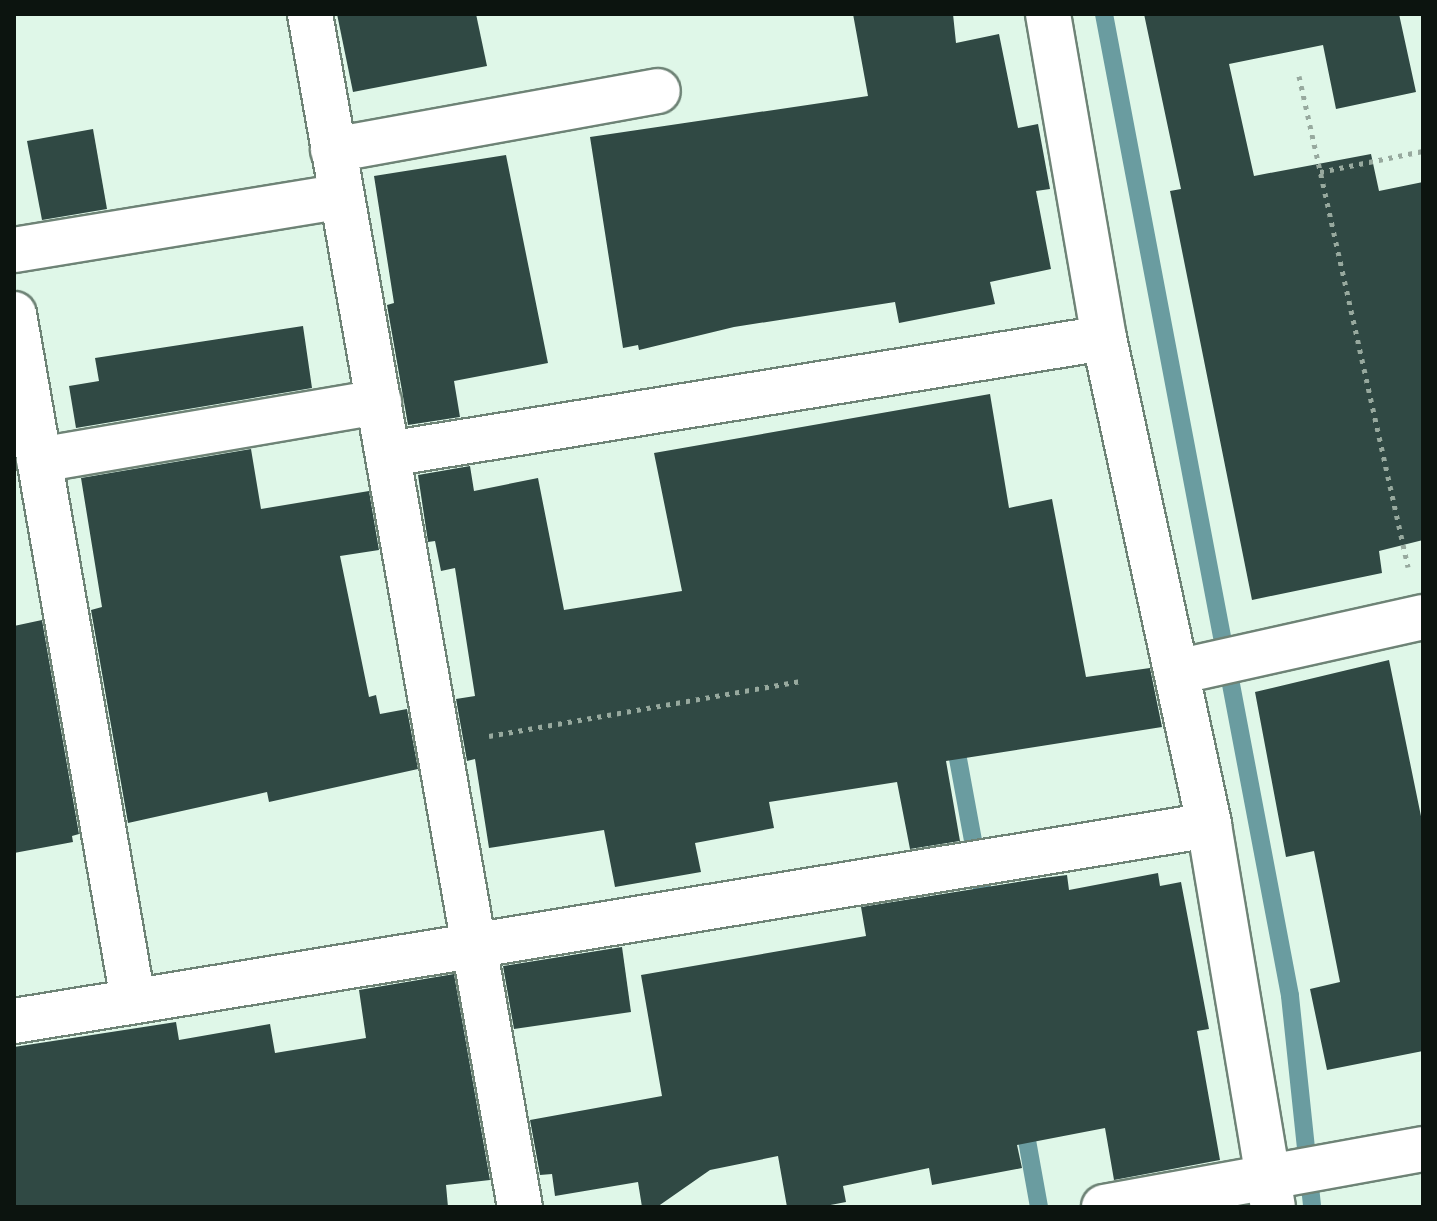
<!DOCTYPE html>
<style>
body{margin:0}
#map{position:relative;width:1437px;height:1221px;overflow:hidden;background:#dff7e8;font-family:"Noto Sans",sans-serif}
div>[style]{position:absolute}
[style*='--x']{left:calc(var(--x)*1px);top:calc(var(--y)*1px);width:calc(var(--w)*1px);rotate:calc(var(--a)*1deg)}
.stream>*{height:18px;margin:-9px;padding:0 9px;transform-origin:9px;border-radius:9px;background:#6a9ca0}
.building>*{inset:0;background:#304944}
.path>*{height:5px;margin-top:-2.5px;transform-origin:0;background:repeating-linear-gradient(90deg,#97a99e 0 4px,transparent 0 10px)}
.roads{filter:drop-shadow(2px 0 #6e8376) drop-shadow(-2px 0 #6e8376) drop-shadow(0 2px #6e8376) drop-shadow(0 -2px #6e8376)}
.minor>*{height:44px;margin:-22px;padding:0 22px;transform-origin:22px;border-radius:22px;background:#fff}
span{translate:-50% -50%;white-space:nowrap;text-align:center;line-height:1.15;-webkit-text-stroke:8px #dff7e8;paint-order:stroke}
.frame{position:absolute;inset:0;border:16px solid #0c140f;pointer-events:none}
</style>
<div id="map">
<div class="stream">
<i style="--x:1104;--y:14;--w:999;--a:79.27"></i>
<i style="--x:1290;--y:996;--w:212;--a:84"></i>
<i style="--x:954;--y:737;--w:178;--a:79.6"></i>
<i style="--x:1023;--y:1118;--w:90;--a:79.8"></i>
</div>
<div class="building">
<i style="clip-path:polygon(337px 14px,476px 14px,487px 66px,353px 92px)"></i>
<i style="clip-path:polygon(853px 14px,953px 14px,956px 43px,999px 34px,1018px 128px,1038px 124px,1050px 189px,1036px 191px,1051px 269px,990px 282px,995px 304px,899px 323px,895px 302px,734px 327px,639px 350px,638px 345px,623px 348px,590px 137px,868px 96px)"></i>
<i style="clip-path:polygon(1144px 14px,1399px 14px,1416px 92px,1336px 109px,1323px 45px,1229px 64px,1254px 176px,1371px 154px,1379px 191px,1423px 182px,1423px 540px,1379px 551px,1382px 573px,1252px 600px,1170px 191px,1181px 189px)"></i>
<i style="clip-path:polygon(93px 129px,107px 209px,42px 220px,27px 141px)"></i>
<i style="clip-path:polygon(506px 155px,548px 363px,454px 381px,460px 417px,408px 425px,387px 305px,394px 303px,374px 176px)"></i>
<i style="clip-path:polygon(303px 326px,312px 388px,76px 428px,69px 386px,99px 381px,95px 358px)"></i>
<i style="clip-path:polygon(990px 394px,1009px 508px,1052px 499px,1086px 677px,1150px 668px,1162px 727px,946px 761px,960px 841px,910px 849px,897px 782px,769px 802px,774px 828px,695px 843px,701px 872px,615px 887px,604px 830px,489px 848px,475px 759px,467px 761px,456px 699px,475px 696px,455px 568px,441px 571px,435px 541px,428px 542px,418px 475px,470px 466px,474px 491px,538px 478px,564px 610px,682px 591px,654px 453px)"></i>
<i style="clip-path:polygon(251px 449px,261px 509px,369px 491px,379px 550px,340px 556px,369px 697px,376px 695px,380px 714px,407px 709px,418px 769px,269px 802px,267px 792px,128px 823px,91px 610px,102px 607px,81px 478px)"></i>
<i style="clip-path:polygon(42px 620px,79px 834px,72px 836px,73px 842px,14px 853px,14px 626px)"></i>
<i style="clip-path:polygon(1389px 660px,1423px 826px,1423px 1051px,1327px 1070px,1310px 989px,1340px 982px,1314px 851px,1286px 857px,1255px 692px)"></i>
<i style="clip-path:polygon(1158px 873px,1160px 886px,1181px 882px,1209px 1029px,1197px 1031px,1220px 1160px,1114px 1180px,1105px 1128px,1017px 1145px,1022px 1168px,932px 1185px,929px 1168px,843px 1186px,846px 1202px,820px 1207px,787px 1207px,778px 1156px,710px 1170px,657px 1207px,642px 1207px,638px 1182px,555px 1196px,552px 1174px,540px 1175px,530px 1120px,662px 1096px,641px 975px,866px 936px,861px 907px,1043px 878px,1067px 875px,1069px 890px)"></i>
<i style="clip-path:polygon(622px 947px,631px 1012px,514px 1029px,503px 966px)"></i>
<i style="clip-path:polygon(454px 974px,490px 1180px,446px 1185px,448px 1207px,14px 1207px,14px 1047px,176px 1022px,179px 1040px,270px 1024px,275px 1053px,366px 1038px,359px 990px)"></i>
</div>
<div class="path">
<i style="--x:1299;--y:76;--w:503;--a:77.48"></i>
<i style="--x:1320;--y:172;--w:105;--a:-11.5"></i>
<i style="--x:489;--y:736;--w:318;--a:-10"></i>
</div>
<div class="roads">
<div class="minor">
<i style="--x:310;--y:14;--w:1211;--a:80.02"></i>
<i style="--x:1048;--y:14;--w:329;--a:80.2"></i>
<i style="--x:1104;--y:338;--w:498;--a:77.8"></i>
<i style="--x:1209;--y:825;--w:387;--a:80.5"></i>
<i style="--x:333;--y:150;--w:330;--a:-10.3"></i>
<i style="--x:14;--y:250;--w:332;--a:-9.3"></i>
<i style="--x:14;--y:314;--w:696;--a:80.16"></i>
<i style="--x:388;--y:454;--w:725;--a:-9.2"></i>
<i style="--x:39;--y:460;--w:345;--a:-9.7"></i>
<i style="--x:1177;--y:672;--w:252;--a:-12.6"></i>
<i style="--x:14;--y:1021;--w:1211;--a:-9.31"></i>
<i style="--x:1104;--y:1207;--w:324;--a:-10.3"></i>
</div>
</div>
<div class="frame"></div>
</div>
